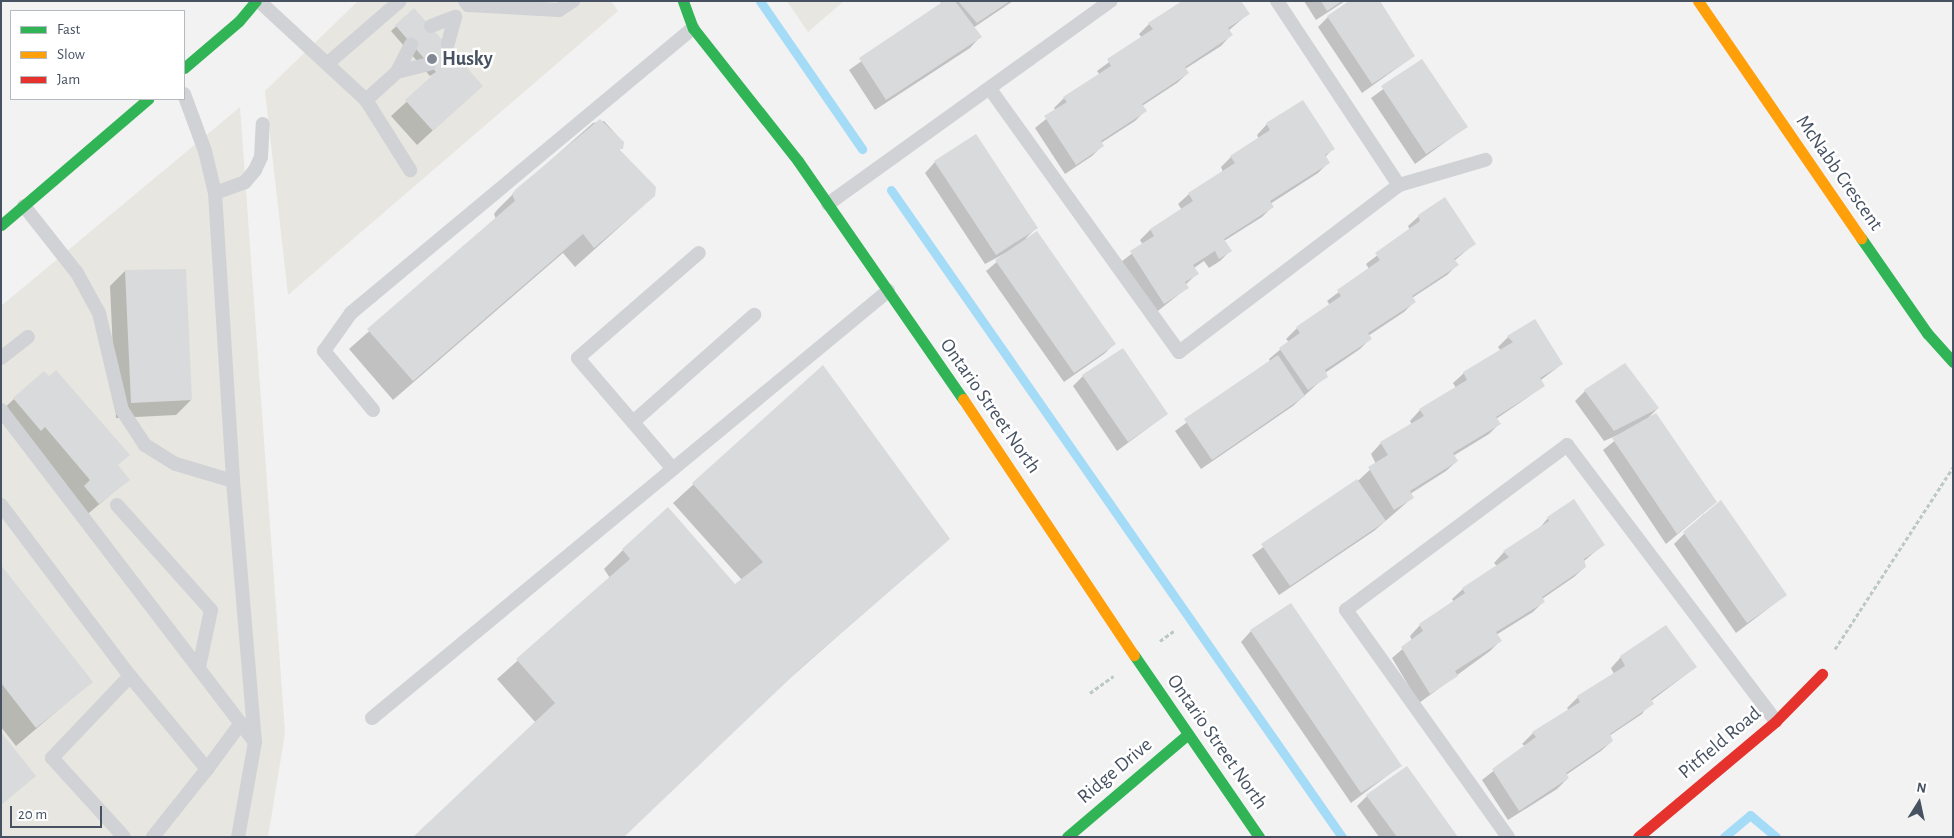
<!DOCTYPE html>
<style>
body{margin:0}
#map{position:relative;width:1954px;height:838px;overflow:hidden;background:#f2f2f2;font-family:"Alegreya Sans",sans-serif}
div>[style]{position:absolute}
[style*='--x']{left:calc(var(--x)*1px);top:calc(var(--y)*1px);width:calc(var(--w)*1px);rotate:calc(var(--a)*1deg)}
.commercial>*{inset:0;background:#e7e6e0}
.shadow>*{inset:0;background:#0003}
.stream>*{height:9px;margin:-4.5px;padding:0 4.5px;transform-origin:4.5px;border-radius:4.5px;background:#a4dbf6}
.building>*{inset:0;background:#d9dadc}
.path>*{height:3px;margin-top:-1.5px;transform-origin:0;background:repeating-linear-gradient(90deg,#bac8c6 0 4px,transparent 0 6.5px)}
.lane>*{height:14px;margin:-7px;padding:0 7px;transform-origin:7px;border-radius:7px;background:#d0d2d5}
.fast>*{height:11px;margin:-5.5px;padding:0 5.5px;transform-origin:5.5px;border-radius:5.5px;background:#30b455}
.slow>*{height:11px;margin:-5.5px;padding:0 5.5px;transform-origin:5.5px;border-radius:5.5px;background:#ff9f0a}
.jam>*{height:11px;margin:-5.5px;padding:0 5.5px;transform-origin:5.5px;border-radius:5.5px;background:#e5322d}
.dots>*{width:14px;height:14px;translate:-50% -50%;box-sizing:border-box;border:2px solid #fff;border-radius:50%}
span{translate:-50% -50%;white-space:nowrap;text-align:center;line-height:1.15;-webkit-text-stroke:5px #fff;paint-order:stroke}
.poi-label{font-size:20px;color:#465161;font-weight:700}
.left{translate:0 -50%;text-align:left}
.street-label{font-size:20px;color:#465161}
.frame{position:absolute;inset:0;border:2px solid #465161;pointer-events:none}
.legend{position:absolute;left:10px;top:10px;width:175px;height:90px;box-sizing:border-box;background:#fff;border:1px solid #b5b9c0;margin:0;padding:6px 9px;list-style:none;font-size:15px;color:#465161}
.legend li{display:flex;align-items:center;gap:10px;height:25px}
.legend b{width:25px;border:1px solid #b5b9c0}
.north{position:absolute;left:1894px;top:778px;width:50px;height:50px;-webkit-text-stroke:4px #fff;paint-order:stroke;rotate:10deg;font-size:14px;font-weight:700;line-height:20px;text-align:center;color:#465161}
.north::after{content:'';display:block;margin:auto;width:18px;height:22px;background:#465161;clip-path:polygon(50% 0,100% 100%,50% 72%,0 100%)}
.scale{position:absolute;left:10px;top:806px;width:92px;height:22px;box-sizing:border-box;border:2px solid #465161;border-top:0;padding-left:6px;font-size:15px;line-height:18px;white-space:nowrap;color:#465161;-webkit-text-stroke:4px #fff;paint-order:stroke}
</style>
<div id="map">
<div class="commercial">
<i style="clip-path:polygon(358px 1px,611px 1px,618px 11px,288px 295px,265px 91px)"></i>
<i style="clip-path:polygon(787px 1px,844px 1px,808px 32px)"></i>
<i style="clip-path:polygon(240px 107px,285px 733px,268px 837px,1px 837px,1px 306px)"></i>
</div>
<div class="shadow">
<i style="clip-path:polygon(940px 1px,1013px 1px,973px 28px,980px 37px,970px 48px,875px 110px,849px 70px,942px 4px)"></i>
<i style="clip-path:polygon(1304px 1px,1345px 1px,1316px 20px)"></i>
<i style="clip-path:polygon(414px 10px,481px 86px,417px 145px,391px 116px,446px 66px,430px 76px,391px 31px)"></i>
<i style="clip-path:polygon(1248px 14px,1228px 31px,1231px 35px,1221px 46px,1185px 69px,1188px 73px,1177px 83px,1142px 106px,1145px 111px,1135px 121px,1101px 143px,1102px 146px,1092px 156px,1065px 174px,1035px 128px,1056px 111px,1054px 108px,1064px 98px,1100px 75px,1097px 71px,1142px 38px,1139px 34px,1149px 24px)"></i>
<i style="clip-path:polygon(1328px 17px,1414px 56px,1362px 93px,1318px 27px)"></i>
<i style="clip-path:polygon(1422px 61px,1466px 127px,1415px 164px,1371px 98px)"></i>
<i style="clip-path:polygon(604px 121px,623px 142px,619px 151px,654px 196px,575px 267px,563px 253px,393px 400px,349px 349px,496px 219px,494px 214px,497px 210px,517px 190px,593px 123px)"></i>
<i style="clip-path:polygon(1267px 124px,1333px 149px,1325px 157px,1328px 163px,1318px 173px,1270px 204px,1272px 207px,1262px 217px,1224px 241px,1230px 251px,1220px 261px,1209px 268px,1204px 261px,1194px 268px,1198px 273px,1185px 285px,1187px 288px,1154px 314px,1121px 262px,1143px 245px,1140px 240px,1150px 230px,1182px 210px,1178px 204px,1189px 194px,1223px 172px,1221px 167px,1231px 157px,1259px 139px,1257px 135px)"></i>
<i style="clip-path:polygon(935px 162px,1037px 227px,1026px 238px,1114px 344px,1104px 354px,1064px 382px,986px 271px,1011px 250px,985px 264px,925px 173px)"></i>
<i style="clip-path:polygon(1419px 216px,1474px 244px,1454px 261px,1457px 265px,1447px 275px,1412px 298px,1414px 302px,1404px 312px,1368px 336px,1370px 339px,1360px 349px,1325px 373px,1326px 376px,1293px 406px,1201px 469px,1175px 431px,1270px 362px,1269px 359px,1289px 342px,1286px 339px,1297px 328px,1330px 305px,1327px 301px,1369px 269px,1366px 264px,1410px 230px,1408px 226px)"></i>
<i style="clip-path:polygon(125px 271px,191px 400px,176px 415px,116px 418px,110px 286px)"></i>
<i style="clip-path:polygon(1535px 320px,1562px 364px,1541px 380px,1544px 386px,1496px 419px,1499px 424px,1489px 434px,1453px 456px,1457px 461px,1446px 471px,1410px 494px,1412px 498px,1374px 531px,1279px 595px,1252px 555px,1359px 480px,1376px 464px,1371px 454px,1381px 443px,1412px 425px,1410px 421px,1420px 410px,1456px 388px,1453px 383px,1464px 373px,1501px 351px,1498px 347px,1508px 337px)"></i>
<i style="clip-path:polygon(822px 367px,949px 538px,780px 687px,536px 723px,497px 679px,610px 578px,604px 569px,623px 550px,735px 586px,742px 580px,673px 503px)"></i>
<i style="clip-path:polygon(1083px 376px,1167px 414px,1117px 451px,1073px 386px)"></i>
<i style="clip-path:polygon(1585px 391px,1658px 408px,1647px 419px,1716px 502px,1666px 544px,1603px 450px,1627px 431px,1604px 441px,1575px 401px)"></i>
<i style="clip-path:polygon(14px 399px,117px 466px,128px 480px,83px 518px,69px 502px,75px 496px,1px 411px)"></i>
<i style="clip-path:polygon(1704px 514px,1786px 595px,1736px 633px,1674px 544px)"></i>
<i style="clip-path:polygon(1548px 518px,1604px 544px,1583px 562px,1585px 567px,1574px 577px,1542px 599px,1543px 602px,1533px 612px,1496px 635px,1501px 640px,1490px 651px,1419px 703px,1392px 658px,1412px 641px,1410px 636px,1420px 625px,1454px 602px,1452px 599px,1463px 589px,1497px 566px,1494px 563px,1504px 552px,1538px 530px)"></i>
<i style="clip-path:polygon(1px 567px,91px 682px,16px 746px,1px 727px)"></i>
<i style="clip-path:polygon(1251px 631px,1400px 766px,1351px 803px,1241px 642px)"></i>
<i style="clip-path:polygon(1621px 657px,1696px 667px,1651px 701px,1642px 714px,1609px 736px,1612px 741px,1601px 751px,1566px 775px,1568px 778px,1557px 789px,1508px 820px,1482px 780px,1525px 746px,1522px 744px,1533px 733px,1569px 711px,1567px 708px,1578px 697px,1614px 674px,1611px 668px)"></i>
<i style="clip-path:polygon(1367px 796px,1456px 837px,1379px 837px,1357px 806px)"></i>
</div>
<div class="stream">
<i style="--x:760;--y:1;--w:180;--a:55.4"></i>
<i style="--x:891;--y:190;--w:789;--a:55.12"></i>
<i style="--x:1724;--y:837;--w:34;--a:-40"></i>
<i style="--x:1750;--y:815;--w:34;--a:40"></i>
</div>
<div class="building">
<i style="clip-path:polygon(944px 1px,955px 1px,982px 37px,886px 100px,859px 58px)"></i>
<i style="clip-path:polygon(958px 1px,1010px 1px,977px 23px)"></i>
<i style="clip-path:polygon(1182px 1px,1241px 1px,1250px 14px,1228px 28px,1233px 35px,1185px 67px,1189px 73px,1142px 104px,1147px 111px,1101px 141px,1104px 146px,1076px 165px,1044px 116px,1067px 102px,1063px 97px,1111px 66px,1107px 59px,1153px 29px,1148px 23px)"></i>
<i style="clip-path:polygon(1321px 1px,1342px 1px,1327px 11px)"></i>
<i style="clip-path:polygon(1349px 1px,1380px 1px,1415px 56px,1372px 84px,1327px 16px)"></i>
<i style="clip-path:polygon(414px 8px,483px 86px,433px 131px,405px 100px,436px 72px,395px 25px)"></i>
<i style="clip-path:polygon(1422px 59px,1468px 127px,1426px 154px,1381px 86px)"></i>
<i style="clip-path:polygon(1303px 100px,1335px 149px,1325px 155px,1330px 163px,1270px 201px,1274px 207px,1224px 239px,1232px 251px,1219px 259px,1215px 251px,1193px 265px,1199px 274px,1185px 282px,1189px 288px,1164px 304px,1130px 251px,1154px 236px,1150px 229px,1193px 201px,1188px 193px,1235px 163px,1230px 156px,1270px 130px,1266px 123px)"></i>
<i style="clip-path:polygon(600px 119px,624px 142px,623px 149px,619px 149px,656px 187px,655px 196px,594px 248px,583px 234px,413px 381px,367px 329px,515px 201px,512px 194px,516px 189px)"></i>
<i style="clip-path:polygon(976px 134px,1038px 228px,996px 255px,934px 161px)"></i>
<i style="clip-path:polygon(1445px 197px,1476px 244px,1454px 259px,1459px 265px,1412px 296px,1416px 302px,1368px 333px,1372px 339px,1325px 370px,1328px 377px,1308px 390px,1279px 348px,1300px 333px,1296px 327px,1341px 296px,1337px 290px,1380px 260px,1375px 253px,1420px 221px,1418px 215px)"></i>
<i style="clip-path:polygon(1037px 231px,1116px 344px,1074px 373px,995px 260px)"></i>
<i style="clip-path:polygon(186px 269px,192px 400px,131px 403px,125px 270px)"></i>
<i style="clip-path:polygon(1535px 319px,1563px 364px,1540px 378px,1545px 386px,1496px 417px,1501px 424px,1453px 453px,1458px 461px,1410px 491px,1414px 498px,1394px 510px,1368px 467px,1388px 455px,1380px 442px,1424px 416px,1419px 409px,1467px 380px,1463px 372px,1513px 342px,1507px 336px)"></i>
<i style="clip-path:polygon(1123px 348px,1168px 414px,1128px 442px,1082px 375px)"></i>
<i style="clip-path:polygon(1278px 355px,1305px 396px,1212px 460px,1184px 419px)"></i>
<i style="clip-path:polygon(1625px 363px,1659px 408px,1614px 431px,1584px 390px)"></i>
<i style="clip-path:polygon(823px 365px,950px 539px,801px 668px,624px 837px,413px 837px,555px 703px,516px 659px,630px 559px,622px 549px,668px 507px,735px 584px,763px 562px,692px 483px)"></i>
<i style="clip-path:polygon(56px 370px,130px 455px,118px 465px,130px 480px,99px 504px,84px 486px,90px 480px,45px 427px,41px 431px,13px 398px,44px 371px,49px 376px)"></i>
<i style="clip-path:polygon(1656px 413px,1717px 502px,1677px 534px,1612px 438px)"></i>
<i style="clip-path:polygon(1357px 479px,1386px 521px,1290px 586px,1261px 544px)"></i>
<i style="clip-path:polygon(1574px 499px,1605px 545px,1584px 559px,1586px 567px,1542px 597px,1545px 602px,1496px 632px,1502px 641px,1455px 671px,1458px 676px,1430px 694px,1401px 647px,1423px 631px,1419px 624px,1465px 593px,1462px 588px,1509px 557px,1503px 551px,1549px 521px,1547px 517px)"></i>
<i style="clip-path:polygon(1721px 500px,1787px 595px,1747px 623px,1683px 532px)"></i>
<i style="clip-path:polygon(1px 565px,93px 682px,36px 728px,1px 683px)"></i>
<i style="clip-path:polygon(1291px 603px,1402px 766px,1361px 793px,1250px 630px)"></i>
<i style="clip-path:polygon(1666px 625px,1697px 667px,1651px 699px,1654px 704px,1610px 734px,1613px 741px,1566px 773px,1569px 778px,1519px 811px,1492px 769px,1536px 737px,1532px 732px,1580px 702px,1577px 696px,1625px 666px,1620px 656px)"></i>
<i style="clip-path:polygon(1px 732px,36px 776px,1px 805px)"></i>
<i style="clip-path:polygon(1407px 766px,1458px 837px,1397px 837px,1366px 795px)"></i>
</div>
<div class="path">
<i style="--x:1160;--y:641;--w:17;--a:-36"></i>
<i style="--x:1835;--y:649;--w:217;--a:-57"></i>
<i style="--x:1090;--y:693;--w:29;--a:-36"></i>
</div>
<div class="lane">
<i style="--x:259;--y:1;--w:146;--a:42.8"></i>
<i style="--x:366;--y:100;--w:42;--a:-42.1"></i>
<i style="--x:397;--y:72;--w:33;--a:-14"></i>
<i style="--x:465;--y:1;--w:5;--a:53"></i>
<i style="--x:468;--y:5;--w:91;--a:3.1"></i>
<i style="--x:559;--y:10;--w:17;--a:-33"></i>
<i style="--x:1277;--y:1;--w:221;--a:56.5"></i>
<i style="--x:431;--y:26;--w:26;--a:-21"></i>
<i style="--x:455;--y:17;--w:28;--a:105"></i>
<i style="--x:327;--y:64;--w:96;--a:-40.8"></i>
<i style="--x:397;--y:72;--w:31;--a:-63"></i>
<i style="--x:990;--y:89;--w:324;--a:54.3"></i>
<i style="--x:1179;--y:352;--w:276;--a:-37.2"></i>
<i style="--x:1399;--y:185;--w:90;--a:-16.2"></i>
<i style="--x:184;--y:94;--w:61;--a:69.8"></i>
<i style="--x:205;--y:151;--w:43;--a:76.6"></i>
<i style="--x:215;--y:193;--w:289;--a:86.4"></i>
<i style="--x:233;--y:481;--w:262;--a:85.2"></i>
<i style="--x:255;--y:742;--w:97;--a:100.1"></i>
<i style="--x:366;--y:100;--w:83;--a:57.8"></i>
<i style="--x:215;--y:193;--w:32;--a:-20"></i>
<i style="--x:245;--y:182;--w:16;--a:-50"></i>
<i style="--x:255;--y:170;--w:14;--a:-65"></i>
<i style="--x:261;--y:157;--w:33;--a:-87"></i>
<i style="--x:828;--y:204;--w:348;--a:-35.7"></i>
<i style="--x:24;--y:206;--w:85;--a:51.7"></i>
<i style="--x:77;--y:273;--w:46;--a:61.2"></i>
<i style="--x:99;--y:313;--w:100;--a:76.7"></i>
<i style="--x:122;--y:410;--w:42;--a:56.7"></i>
<i style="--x:145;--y:445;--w:36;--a:32"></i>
<i style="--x:176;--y:464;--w:59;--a:16.6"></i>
<i style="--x:1;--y:358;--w:34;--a:-38"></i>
<i style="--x:1;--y:410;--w:418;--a:52.6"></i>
<i style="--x:373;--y:410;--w:77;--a:-129.7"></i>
<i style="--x:324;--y:351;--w:47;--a:-54.6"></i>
<i style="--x:351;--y:313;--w:445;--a:-39.8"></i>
<i style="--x:633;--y:422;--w:162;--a:-41.5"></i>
<i style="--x:673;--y:469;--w:146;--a:-130.6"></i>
<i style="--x:578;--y:358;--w:160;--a:-41"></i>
<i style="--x:1;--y:505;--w:214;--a:53"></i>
<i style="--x:130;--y:676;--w:121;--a:50.4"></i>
<i style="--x:207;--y:769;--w:87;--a:128.5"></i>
<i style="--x:117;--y:505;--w:141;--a:48.2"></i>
<i style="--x:211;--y:610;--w:58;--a:101.9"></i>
<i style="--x:372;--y:718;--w:670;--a:-39.61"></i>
<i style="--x:207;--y:769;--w:57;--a:-53.5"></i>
<i style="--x:124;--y:837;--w:107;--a:-132.3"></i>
<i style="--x:52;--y:758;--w:113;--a:-46.4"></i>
<i style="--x:1508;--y:837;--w:279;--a:-125.5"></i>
<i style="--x:1346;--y:610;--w:276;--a:-36.7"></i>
<i style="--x:1567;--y:445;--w:346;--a:52.9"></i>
</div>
<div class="fast">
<i style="--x:683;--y:1;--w:29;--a:70"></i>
<i style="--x:693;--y:28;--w:169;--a:51.7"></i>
<i style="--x:798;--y:161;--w:290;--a:55.3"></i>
<i style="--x:184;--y:68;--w:72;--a:-40.5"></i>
<i style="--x:239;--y:21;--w:26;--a:-50"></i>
<i style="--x:1;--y:225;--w:194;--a:-40.6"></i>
<i style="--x:1861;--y:238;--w:116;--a:55.2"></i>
<i style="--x:1927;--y:333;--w:39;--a:48"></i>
<i style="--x:1134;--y:655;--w:221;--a:55.5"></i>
<i style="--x:1067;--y:837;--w:157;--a:-40.4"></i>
</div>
<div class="slow">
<i style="--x:1698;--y:1;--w:288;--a:55.5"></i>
<i style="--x:963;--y:399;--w:308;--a:56.3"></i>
</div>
<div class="jam">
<i style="--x:1638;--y:837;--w:180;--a:-40"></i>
<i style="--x:1776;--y:721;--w:66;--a:-45.6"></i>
</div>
<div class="dots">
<i style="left:432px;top:59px;background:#828994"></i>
</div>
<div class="poi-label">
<span class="left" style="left:442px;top:59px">Husky</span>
</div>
<div class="street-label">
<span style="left:1839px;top:173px;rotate:55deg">McNabb Crescent</span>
<span style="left:990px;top:406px;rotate:55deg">Ontario Street North</span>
<span style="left:1217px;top:742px;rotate:55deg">Ontario Street North</span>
<span style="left:1720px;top:743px;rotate:-40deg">Pitfield Road</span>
<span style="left:1115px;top:771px;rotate:-40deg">Ridge Drive</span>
</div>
<div class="frame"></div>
<ul class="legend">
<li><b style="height:6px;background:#30b455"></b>Fast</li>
<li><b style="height:6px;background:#ff9f0a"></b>Slow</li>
<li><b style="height:6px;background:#e5322d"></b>Jam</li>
</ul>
<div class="north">N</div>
<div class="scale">20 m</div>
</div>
